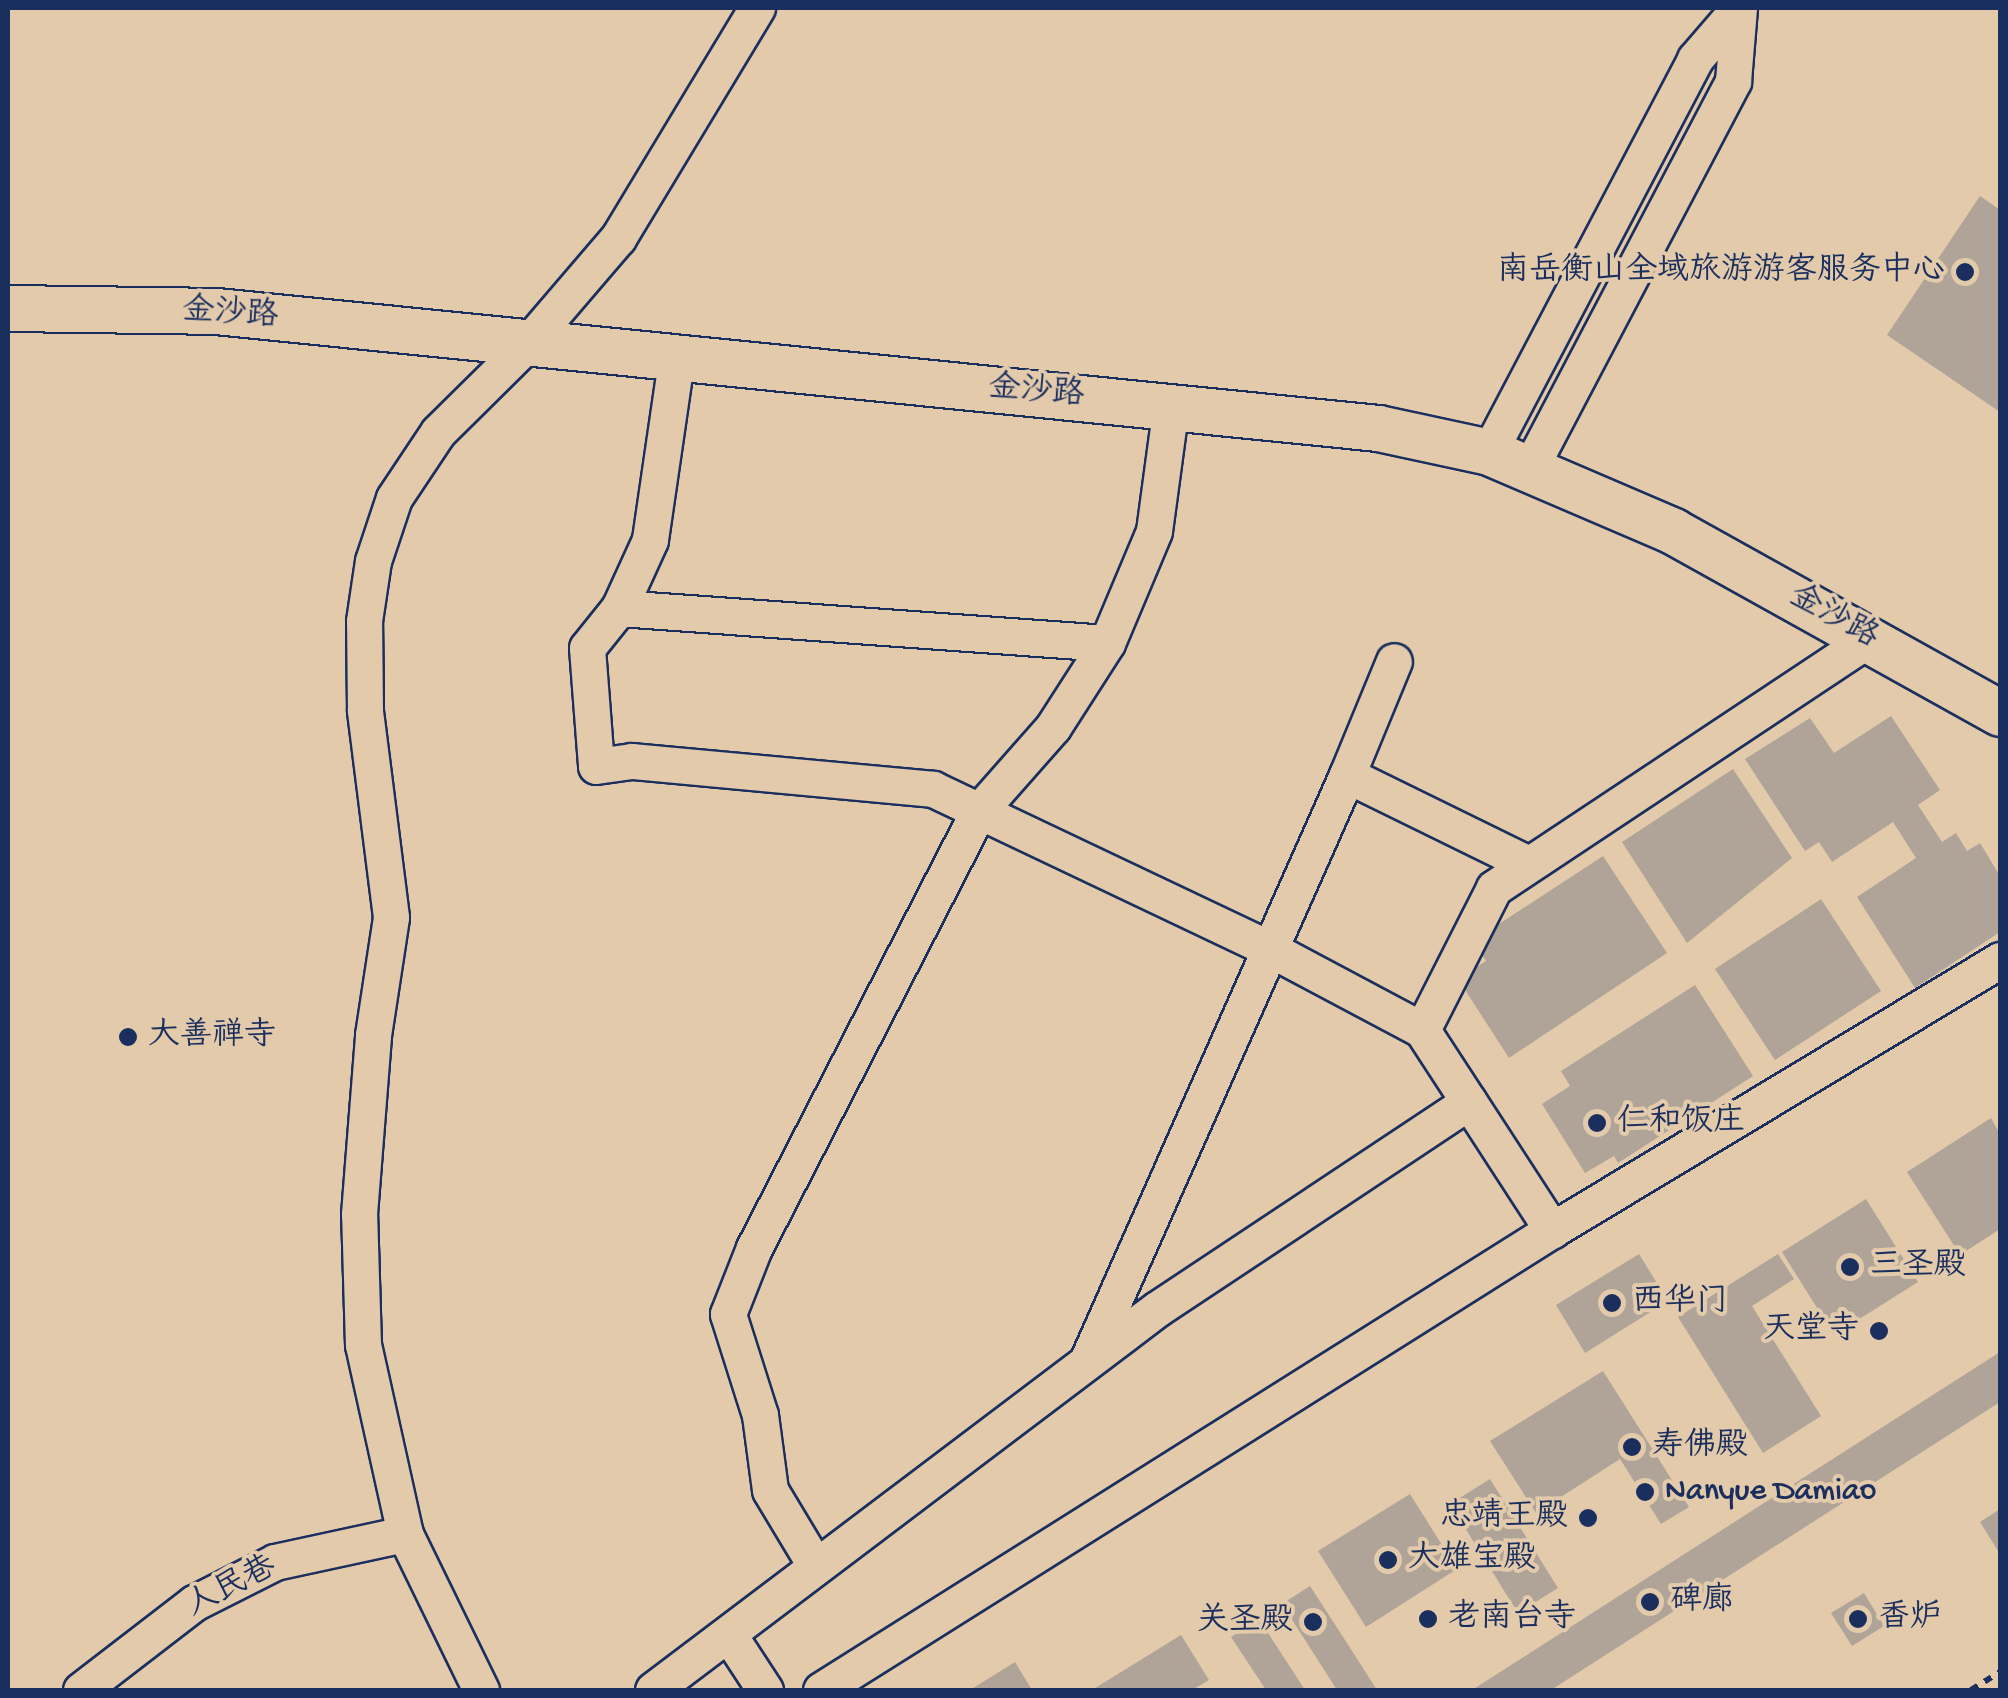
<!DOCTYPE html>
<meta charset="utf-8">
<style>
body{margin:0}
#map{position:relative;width:2008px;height:1698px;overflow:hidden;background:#e2caab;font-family:"Gochi Hand","LXGW WenKai TC",sans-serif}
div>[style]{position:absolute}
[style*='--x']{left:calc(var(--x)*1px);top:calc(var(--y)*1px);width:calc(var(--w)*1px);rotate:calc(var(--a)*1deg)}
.building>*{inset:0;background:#b0a498}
.path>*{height:6px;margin-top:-3px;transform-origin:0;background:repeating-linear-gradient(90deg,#1b2f5e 0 8px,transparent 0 16px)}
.roads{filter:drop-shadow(2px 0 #1b2f5e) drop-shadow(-2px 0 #1b2f5e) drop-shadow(0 2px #1b2f5e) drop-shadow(0 -2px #1b2f5e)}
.minor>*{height:35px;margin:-17.5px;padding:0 17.5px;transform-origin:17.5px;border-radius:17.5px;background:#e2caab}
.major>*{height:45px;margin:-22.5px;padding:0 22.5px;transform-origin:22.5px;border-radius:22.5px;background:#e2caab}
.dots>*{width:28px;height:28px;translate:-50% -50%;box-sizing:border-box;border:5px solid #e2caab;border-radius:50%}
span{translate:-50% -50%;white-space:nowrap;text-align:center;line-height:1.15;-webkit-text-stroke:8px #e2caab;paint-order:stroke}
.poi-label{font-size:32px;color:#1b2f5e}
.right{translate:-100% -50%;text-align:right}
.left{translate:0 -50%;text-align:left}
.street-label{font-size:32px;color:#1b2f5e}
.frame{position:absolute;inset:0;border:10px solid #1b2f5e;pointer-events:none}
</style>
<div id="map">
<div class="building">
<i style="clip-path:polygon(1980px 196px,2000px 210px,2000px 412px,1887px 335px)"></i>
<i style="clip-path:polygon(1891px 716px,1940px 790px,1918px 805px,1942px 842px,1956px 833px,1967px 851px,1980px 843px,2000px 876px,2000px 932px,1915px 988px,1857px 897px,1916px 858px,1893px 822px,1832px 862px,1819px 842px,1805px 851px,1745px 759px,1810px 718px,1834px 753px)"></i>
<i style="clip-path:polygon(1733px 769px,1792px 858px,1687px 943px,1622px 842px)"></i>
<i style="clip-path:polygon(1603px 856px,1667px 953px,1509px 1058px,1458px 979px,1486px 961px,1473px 941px)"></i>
<i style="clip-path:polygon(1821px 899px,1881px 991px,1775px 1060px,1715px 969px)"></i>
<i style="clip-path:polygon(1695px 985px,1753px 1076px,1618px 1163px,1614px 1156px,1585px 1173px,1542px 1104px,1570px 1086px,1561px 1071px)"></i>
<i style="clip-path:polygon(1991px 1118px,2000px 1134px,2000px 1229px,1960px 1255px,1907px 1172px)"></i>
<i style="clip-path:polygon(1866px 1199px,1918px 1282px,1834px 1335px,1782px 1252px)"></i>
<i style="clip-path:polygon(1639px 1254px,1668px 1301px,1585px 1353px,1556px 1305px)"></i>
<i style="clip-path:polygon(1778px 1254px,1794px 1279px,1752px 1306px,1821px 1416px,1763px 1453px,1678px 1317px)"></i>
<i style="clip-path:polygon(2000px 1352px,2000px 1402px,1551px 1690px,1472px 1690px)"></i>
<i style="clip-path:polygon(1603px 1371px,1689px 1507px,1661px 1524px,1620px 1459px,1536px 1513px,1490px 1441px)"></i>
<i style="clip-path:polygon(1490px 1479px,1558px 1588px,1518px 1613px,1450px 1504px)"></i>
<i style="clip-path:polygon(1410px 1494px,1457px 1569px,1366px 1627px,1318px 1551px)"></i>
<i style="clip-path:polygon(2000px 1509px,2000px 1554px,1980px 1522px)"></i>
<i style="clip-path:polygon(1310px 1586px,1345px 1640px,1377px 1690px,1337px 1690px,1282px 1604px)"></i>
<i style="clip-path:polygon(1864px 1593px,1884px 1626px,1852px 1646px,1831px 1613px)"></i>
<i style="clip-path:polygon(1259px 1619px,1305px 1690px,1266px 1690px,1231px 1637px)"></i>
<i style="clip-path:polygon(1181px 1635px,1209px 1680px,1192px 1690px,1092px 1690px)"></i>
<i style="clip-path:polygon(1015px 1662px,1032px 1690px,970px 1690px)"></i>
</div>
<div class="path">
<i style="--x:1971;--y:1690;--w:34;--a:-32"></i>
</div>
<div class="roads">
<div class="minor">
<i style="--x:676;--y:361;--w:181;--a:98.3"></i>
<i style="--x:650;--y:540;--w:75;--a:114.5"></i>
<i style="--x:619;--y:608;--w:51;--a:128.7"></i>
<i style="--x:587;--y:648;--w:118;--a:85.6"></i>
<i style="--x:596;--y:766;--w:36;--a:-8"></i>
<i style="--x:632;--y:761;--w:302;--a:5.3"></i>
<i style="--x:933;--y:789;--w:371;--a:25.4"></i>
<i style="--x:1268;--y:948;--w:174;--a:28"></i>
<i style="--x:1489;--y:452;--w:444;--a:-62.3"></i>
<i style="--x:1695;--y:59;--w:66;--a:-49.3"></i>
<i style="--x:1530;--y:468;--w:437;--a:-62.3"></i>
<i style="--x:1733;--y:81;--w:73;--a:-85.3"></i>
<i style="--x:619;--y:608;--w:489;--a:4.1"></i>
<i style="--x:1347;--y:775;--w:123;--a:-67.6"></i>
<i style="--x:1469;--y:1102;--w:153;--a:57"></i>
<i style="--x:1088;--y:1359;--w:639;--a:-66.08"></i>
<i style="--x:1347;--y:775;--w:200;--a:26.1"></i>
<i style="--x:815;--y:1565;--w:87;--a:-121"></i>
<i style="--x:770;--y:1490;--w:76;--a:-97.6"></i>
<i style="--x:760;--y:1415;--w:106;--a:-107.6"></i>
<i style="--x:728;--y:1314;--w:71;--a:-68.5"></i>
<i style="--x:754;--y:1248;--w:492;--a:-62.8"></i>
<i style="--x:979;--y:811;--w:112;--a:-48.6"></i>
<i style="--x:1053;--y:727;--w:100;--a:-57.3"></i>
<i style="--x:1107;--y:643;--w:121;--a:-67.2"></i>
<i style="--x:1154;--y:531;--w:127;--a:-82.3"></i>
<i style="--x:729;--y:1635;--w:66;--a:56.8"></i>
<i style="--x:81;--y:1690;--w:143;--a:-37.6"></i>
<i style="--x:194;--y:1603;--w:91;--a:-26.8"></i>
<i style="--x:275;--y:1562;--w:133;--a:-12.2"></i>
<i style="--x:481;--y:1690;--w:174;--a:-116"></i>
<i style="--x:405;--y:1534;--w:194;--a:-102.5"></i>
<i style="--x:363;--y:1345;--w:131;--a:-91.7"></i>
<i style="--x:359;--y:1214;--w:180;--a:-85.5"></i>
<i style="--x:373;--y:1035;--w:119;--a:-81.3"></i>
<i style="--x:391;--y:917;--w:209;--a:-97.2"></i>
<i style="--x:365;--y:710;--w:89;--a:-90.6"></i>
<i style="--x:364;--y:621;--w:61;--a:-81.5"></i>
<i style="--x:373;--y:561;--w:66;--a:-71.6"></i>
<i style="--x:394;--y:498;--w:79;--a:-56.3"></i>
<i style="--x:438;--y:432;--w:125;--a:-44.7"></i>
<i style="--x:527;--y:344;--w:140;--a:-49.4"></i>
<i style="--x:618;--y:238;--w:269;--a:-58.9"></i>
<i style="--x:653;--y:1690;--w:632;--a:-37.09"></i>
<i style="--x:1157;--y:1309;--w:374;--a:-33.6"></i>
<i style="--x:1469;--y:1102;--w:86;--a:-123.1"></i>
<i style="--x:1422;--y:1030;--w:159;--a:-63.1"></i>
<i style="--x:1494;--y:888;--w:452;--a:-33.6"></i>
<i style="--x:821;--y:1690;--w:864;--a:-32.18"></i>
<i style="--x:1552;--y:1230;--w:523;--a:-31.08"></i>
</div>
<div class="major">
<i style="--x:8;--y:308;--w:208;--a:0.8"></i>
<i style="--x:216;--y:311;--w:1168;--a:5.75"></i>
<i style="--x:1378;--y:428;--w:114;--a:12.2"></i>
<i style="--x:1489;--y:452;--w:200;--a:23.2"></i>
<i style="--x:1673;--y:531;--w:374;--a:29.1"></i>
</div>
</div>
<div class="dots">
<i style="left:1965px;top:272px;background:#1b2f5e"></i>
<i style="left:128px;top:1037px;background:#1b2f5e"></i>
<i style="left:1597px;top:1123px;background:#1b2f5e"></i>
<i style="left:1850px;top:1267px;background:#1b2f5e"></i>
<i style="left:1612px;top:1303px;background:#1b2f5e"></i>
<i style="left:1879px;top:1331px;background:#1b2f5e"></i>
<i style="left:1632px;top:1447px;background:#1b2f5e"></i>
<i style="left:1645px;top:1492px;background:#1b2f5e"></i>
<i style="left:1588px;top:1518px;background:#1b2f5e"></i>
<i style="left:1388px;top:1560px;background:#1b2f5e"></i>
<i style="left:1650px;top:1602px;background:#1b2f5e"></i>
<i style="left:1428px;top:1619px;background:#1b2f5e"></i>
<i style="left:1858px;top:1619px;background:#1b2f5e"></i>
<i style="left:1313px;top:1622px;background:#1b2f5e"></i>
</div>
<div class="poi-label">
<span class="right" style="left:1945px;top:272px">南岳衡山全域旅游游客服务中心</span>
<span class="left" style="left:148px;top:1037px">大善禅寺</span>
<span class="left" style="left:1617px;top:1123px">仁和饭庄</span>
<span class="left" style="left:1870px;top:1267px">三圣殿</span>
<span class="left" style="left:1632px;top:1303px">西华门</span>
<span class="right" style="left:1859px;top:1331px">天堂寺</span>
<span class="left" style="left:1652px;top:1447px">寿佛殿</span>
<span class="left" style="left:1665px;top:1492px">Nanyue Damiao</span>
<span class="right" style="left:1568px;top:1518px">忠靖王殿</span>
<span class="left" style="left:1408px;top:1560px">大雄宝殿</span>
<span class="left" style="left:1670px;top:1602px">碑廊</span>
<span class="left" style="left:1448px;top:1619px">老南台寺</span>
<span class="left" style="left:1878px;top:1619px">香炉</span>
<span class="right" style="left:1293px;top:1622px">关圣殿</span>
</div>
<div class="street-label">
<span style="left:230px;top:315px;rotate:4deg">金沙路</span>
<span style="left:1036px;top:393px;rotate:5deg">金沙路</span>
<span style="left:1833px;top:618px;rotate:29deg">金沙路</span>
<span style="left:232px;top:1588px;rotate:-27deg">人民巷</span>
</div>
<div class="frame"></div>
</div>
